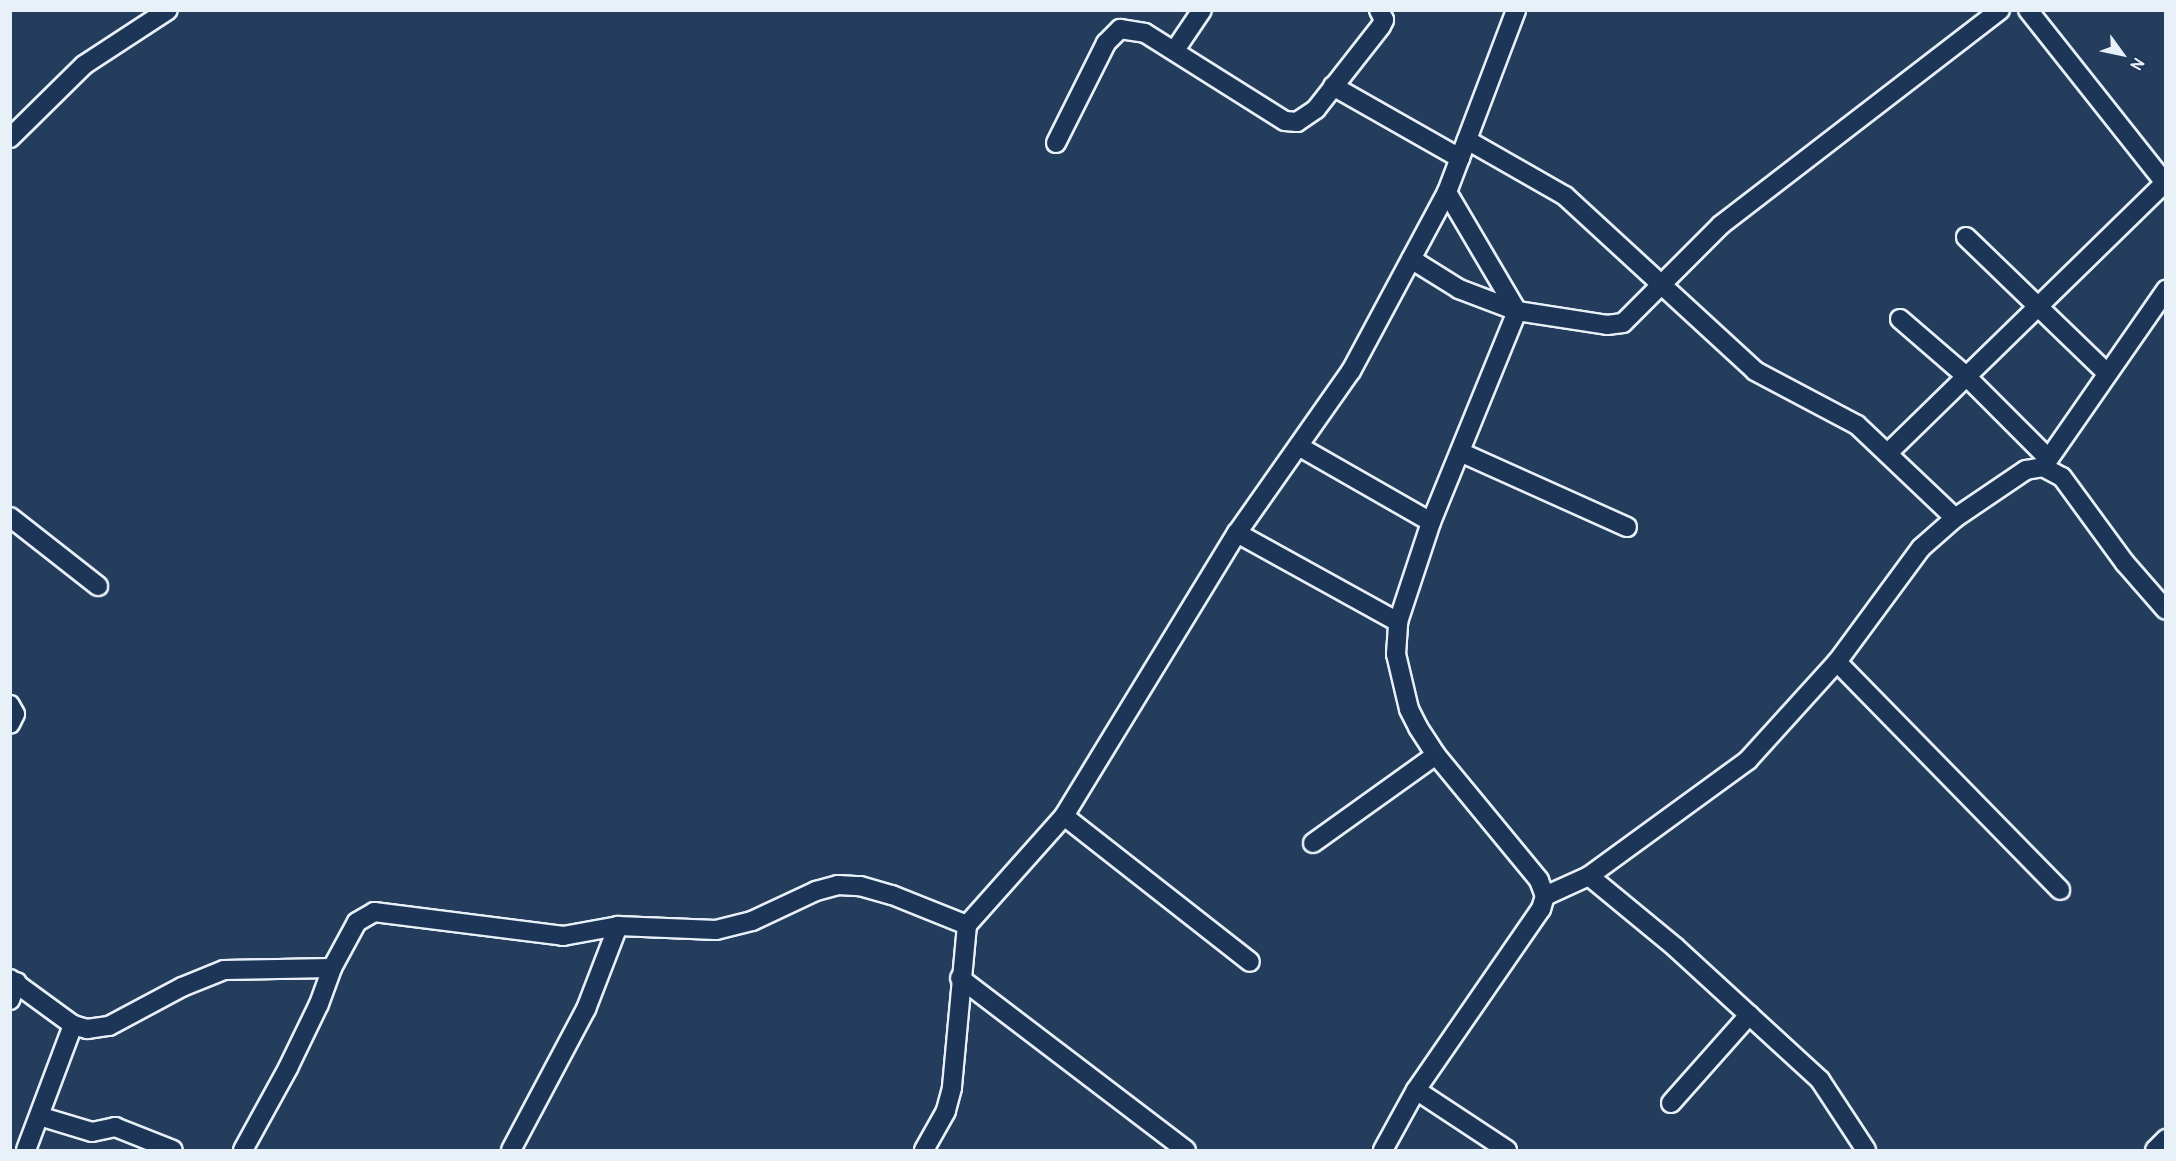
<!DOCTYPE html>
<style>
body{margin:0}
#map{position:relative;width:2176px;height:1161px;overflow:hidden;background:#253d5d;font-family:Pangolin,sans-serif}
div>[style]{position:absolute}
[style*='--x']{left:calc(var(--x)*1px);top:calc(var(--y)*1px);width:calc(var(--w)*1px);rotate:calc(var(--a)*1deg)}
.roads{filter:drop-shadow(2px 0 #e8f1f8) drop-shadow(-2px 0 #e8f1f8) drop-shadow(0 2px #e8f1f8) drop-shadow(0 -2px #e8f1f8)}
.minor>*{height:18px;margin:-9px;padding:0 9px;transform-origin:9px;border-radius:9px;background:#1d3557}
span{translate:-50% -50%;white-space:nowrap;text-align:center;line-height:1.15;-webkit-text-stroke:6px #1d3557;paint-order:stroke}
.frame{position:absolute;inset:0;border:12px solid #e8f1f8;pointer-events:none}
.north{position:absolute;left:2092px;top:24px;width:60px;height:60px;-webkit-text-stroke:4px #1d3557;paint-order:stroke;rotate:123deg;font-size:16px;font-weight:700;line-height:24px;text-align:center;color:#e8f1f8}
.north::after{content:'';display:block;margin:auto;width:21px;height:27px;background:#e8f1f8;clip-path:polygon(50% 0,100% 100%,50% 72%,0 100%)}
</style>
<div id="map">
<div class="roads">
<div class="minor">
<i style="--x:2028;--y:10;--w:222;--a:51.6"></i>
<i style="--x:1175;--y:50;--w:48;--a:-56"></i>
<i style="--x:1333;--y:86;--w:146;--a:29.6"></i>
<i style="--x:10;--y:138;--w:104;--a:-44.6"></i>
<i style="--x:84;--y:65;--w:100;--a:-33.2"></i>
<i style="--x:1467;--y:140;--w:113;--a:29.7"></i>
<i style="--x:1565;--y:196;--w:258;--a:42.6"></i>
<i style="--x:1755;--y:371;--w:115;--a:27.9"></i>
<i style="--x:1857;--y:425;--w:135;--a:43.5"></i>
<i style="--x:1056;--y:143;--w:112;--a:-63.4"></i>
<i style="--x:1106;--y:43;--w:20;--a:-45"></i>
<i style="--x:1120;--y:29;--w:25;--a:9"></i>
<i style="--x:1145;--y:33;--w:165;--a:32.2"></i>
<i style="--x:1285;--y:121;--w:12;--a:5"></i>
<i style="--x:1297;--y:122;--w:23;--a:-34"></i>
<i style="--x:1316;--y:109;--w:105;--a:-51.9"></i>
<i style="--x:1381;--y:26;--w:7;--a:-63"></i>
<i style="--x:1384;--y:20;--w:11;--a:-117"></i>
<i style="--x:1966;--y:237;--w:194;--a:44"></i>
<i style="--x:1411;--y:259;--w:57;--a:32"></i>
<i style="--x:1459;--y:289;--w:62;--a:20.8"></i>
<i style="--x:1517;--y:311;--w:91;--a:8.8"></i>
<i style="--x:1607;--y:325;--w:16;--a:-7"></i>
<i style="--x:1623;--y:323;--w:139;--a:-45"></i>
<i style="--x:1721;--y:225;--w:352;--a:-37.6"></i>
<i style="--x:1900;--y:319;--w:87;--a:40.8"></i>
<i style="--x:1966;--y:376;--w:115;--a:45"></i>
<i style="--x:1300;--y:447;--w:151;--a:29.8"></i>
<i style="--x:1460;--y:452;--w:183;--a:24.2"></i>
<i style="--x:1889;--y:452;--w:385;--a:-44.3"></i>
<i style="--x:2043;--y:467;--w:216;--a:-55.2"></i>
<i style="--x:10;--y:517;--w:112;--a:38.1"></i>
<i style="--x:1237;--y:533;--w:184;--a:28.9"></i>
<i style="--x:1837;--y:662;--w:319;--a:45.6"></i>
<i style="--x:10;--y:705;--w:10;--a:61"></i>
<i style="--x:15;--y:714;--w:11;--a:117"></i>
<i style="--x:1064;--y:816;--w:236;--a:38.1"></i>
<i style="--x:1313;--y:843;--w:151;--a:-35.6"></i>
<i style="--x:1589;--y:876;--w:112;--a:39.5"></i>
<i style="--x:1675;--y:947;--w:197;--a:42.5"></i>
<i style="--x:1820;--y:1080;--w:84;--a:56.7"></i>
<i style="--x:1545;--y:896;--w:48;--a:-24.4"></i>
<i style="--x:1589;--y:876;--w:197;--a:-36.1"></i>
<i style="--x:1748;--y:760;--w:132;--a:-47.8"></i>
<i style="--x:1837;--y:662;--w:142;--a:-53.6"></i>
<i style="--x:1921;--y:548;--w:45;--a:-41.4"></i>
<i style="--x:1955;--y:518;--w:86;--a:-34.1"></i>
<i style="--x:2026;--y:470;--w:17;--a:-10"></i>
<i style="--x:2043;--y:467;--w:21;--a:28"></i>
<i style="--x:2062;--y:477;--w:107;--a:53.8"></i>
<i style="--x:2125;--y:563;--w:62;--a:48.9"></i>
<i style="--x:967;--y:925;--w:146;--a:-48.3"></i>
<i style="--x:1064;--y:816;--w:332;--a:-58.6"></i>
<i style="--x:1237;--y:533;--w:198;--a:-54.9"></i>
<i style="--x:1351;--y:371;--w:203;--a:-61.8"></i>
<i style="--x:960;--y:978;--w:284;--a:37.3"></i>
<i style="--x:10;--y:979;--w:78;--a:36.1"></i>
<i style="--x:73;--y:1025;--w:15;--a:16"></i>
<i style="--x:87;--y:1029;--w:22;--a:-8"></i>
<i style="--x:109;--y:1026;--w:83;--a:-28.1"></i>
<i style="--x:182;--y:987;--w:45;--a:-22"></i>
<i style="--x:224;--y:970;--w:108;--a:-1.1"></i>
<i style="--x:332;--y:968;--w:52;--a:-61.5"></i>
<i style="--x:357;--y:922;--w:20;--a:-30"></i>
<i style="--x:374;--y:912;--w:191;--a:7.2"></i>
<i style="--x:563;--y:936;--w:56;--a:-10.3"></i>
<i style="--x:618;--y:926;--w:98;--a:2.3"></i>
<i style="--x:716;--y:930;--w:37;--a:-14"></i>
<i style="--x:752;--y:921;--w:71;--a:-25.1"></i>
<i style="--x:816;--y:891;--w:23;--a:-15"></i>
<i style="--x:838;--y:885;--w:22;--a:3"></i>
<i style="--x:860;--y:886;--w:33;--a:16"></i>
<i style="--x:892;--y:895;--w:81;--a:21.8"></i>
<i style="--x:967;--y:925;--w:164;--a:95.3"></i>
<i style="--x:952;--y:1088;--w:24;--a:105"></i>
<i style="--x:946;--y:1111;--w:45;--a:119.4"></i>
<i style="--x:10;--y:1000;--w:19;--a:-69"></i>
<i style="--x:1416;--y:1090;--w:109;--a:33.4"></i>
<i style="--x:1671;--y:1103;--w:118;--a:-48.4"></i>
<i style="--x:39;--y:1116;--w:55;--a:16.8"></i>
<i style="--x:92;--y:1132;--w:24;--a:-12"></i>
<i style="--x:115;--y:1127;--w:62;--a:21.6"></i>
<i style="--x:26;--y:1150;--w:134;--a:-69.4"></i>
<i style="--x:243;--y:1150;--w:94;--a:-61.2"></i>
<i style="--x:288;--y:1068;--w:71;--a:-64.2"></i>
<i style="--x:319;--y:1004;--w:38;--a:-70"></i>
<i style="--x:511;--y:1150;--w:160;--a:-62"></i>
<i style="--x:586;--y:1009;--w:89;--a:-68.9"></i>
<i style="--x:1383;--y:1150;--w:68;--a:-61.2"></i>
<i style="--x:1416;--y:1090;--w:220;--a:-55.4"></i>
<i style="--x:1541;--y:909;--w:14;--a:-73"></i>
<i style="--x:1545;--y:896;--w:17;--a:-111"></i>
<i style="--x:1539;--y:880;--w:162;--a:-129.5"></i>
<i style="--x:1436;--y:755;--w:33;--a:-123"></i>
<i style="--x:1418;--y:727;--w:20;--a:-117"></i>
<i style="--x:1409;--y:709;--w:57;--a:-103.3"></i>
<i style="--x:1396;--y:654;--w:32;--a:-86"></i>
<i style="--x:1398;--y:622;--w:105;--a:-71.7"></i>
<i style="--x:1431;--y:522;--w:228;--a:-67.8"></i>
<i style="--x:1517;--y:311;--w:138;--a:-120.5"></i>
<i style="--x:1447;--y:192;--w:195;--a:-69.2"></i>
<i style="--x:2155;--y:1150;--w:16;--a:-45"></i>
</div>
</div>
<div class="frame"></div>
<div class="north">N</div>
</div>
